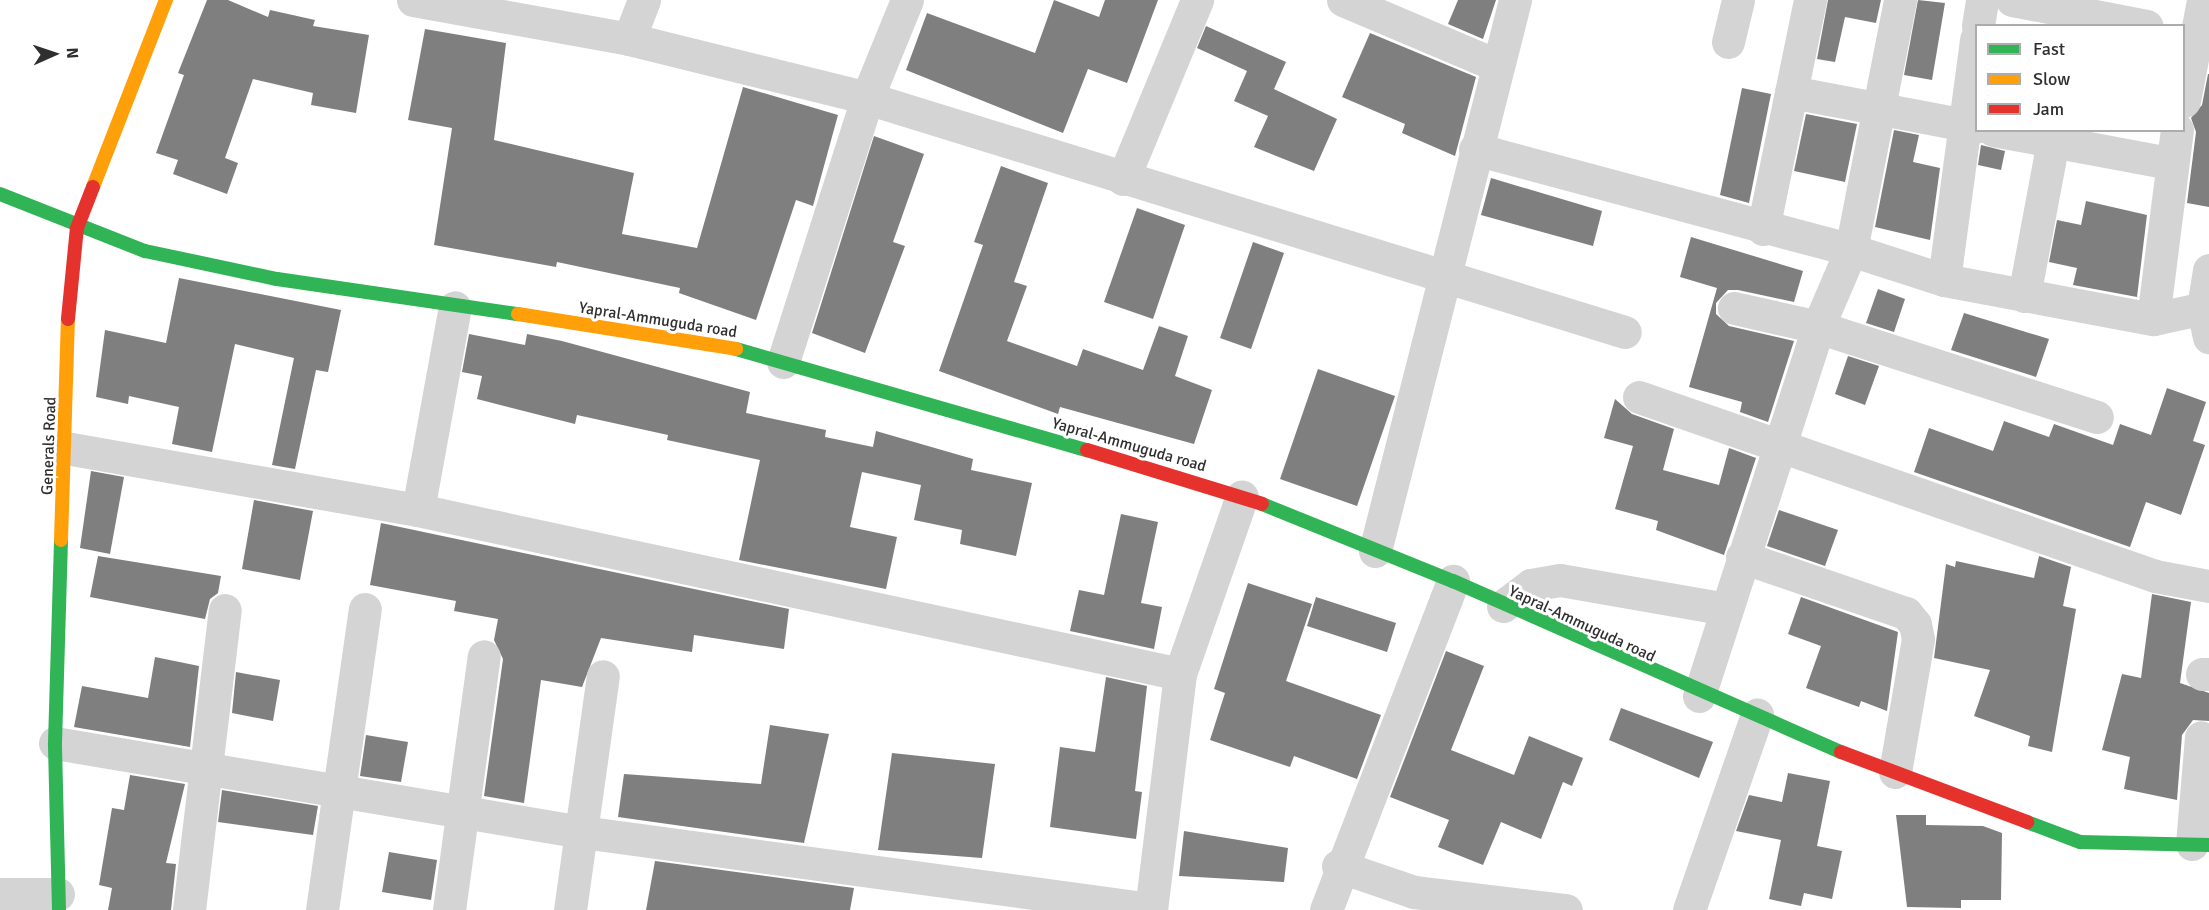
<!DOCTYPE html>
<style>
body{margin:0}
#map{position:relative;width:2209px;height:910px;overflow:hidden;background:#fff;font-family:Signika,sans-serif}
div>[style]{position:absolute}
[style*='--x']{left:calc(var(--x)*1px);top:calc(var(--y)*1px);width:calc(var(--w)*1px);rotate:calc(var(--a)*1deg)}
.building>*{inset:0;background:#7f7f7f}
.street>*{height:33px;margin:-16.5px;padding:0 16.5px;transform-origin:16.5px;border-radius:16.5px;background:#d4d4d4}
.fast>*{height:14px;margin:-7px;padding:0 7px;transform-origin:7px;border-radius:7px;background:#30b455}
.slow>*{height:14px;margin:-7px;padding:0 7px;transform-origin:7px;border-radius:7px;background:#ff9f0a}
.jam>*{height:14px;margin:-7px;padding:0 7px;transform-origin:7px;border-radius:7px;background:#e5322d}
span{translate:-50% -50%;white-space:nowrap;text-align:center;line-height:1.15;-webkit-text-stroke:6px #fff;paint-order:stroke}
.street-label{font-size:16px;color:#2f2f2f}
.legend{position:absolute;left:1975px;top:24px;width:210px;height:108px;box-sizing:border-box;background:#fff;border:2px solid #acacac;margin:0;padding:8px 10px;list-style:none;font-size:18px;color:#2f2f2f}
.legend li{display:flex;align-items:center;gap:12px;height:30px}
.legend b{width:30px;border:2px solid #acacac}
.north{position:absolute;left:24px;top:24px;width:60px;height:60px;-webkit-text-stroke:4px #fff;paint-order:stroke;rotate:87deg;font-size:16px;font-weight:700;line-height:24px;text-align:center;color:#2f2f2f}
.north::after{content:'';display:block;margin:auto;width:21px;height:27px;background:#2f2f2f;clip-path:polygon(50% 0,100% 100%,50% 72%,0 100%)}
</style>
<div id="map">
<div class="building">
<i style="clip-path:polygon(207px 0,228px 0,268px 17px,270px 10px,315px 20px,313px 26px,369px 35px,356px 113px,311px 105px,313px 93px,253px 79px,225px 158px,238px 163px,227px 194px,173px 174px,178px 160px,156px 153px,184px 75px,178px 73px)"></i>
<i style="clip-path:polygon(1054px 0,1099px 17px,1105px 0,1158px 0,1127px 83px,1088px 69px,1063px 133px,906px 70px,927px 13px,1035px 53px)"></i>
<i style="clip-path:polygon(1458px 0,1496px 0,1483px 39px,1448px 24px)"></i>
<i style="clip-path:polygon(1828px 0,1881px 0,1876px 23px,1845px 17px,1835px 62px,1817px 59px)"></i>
<i style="clip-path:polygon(1918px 0,1945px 3px,1932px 80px,1904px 75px)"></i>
<i style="clip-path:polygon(1206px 26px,1286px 62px,1274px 89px,1337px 119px,1314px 171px,1254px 147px,1268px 116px,1234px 101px,1247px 71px,1197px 48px)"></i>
<i style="clip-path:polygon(425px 29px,506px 43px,494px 140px,634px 173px,622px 234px,697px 248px,743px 87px,838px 115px,813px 206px,796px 200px,756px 320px,679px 293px,680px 288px,557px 262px,556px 267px,434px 245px,452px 128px,408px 120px)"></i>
<i style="clip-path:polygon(1370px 33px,1476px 77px,1455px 156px,1402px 133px,1405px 124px,1342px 97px)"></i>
<i style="clip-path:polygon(2208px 74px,2209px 74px,2209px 207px,2187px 203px,2196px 132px,2191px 118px,2202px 105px)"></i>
<i style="clip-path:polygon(1742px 88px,1771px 94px,1749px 203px,1720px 195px)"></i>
<i style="clip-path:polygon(1806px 114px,1857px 124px,1845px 182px,1794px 171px)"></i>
<i style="clip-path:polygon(1894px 130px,1919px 135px,1913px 162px,1940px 168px,1930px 240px,1875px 227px)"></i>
<i style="clip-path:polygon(874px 136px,924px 154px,893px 242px,905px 246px,865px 353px,812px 333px)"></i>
<i style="clip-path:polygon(1981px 145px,2005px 151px,2001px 170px,1978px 165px)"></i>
<i style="clip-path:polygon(1001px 166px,1048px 183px,1014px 282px,1027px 286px,1007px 341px,1077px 366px,1083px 349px,1143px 370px,1159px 326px,1188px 336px,1175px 376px,1212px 390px,1194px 444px,1060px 407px,1058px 414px,939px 371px,983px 245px,974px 242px)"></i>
<i style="clip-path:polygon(1491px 178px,1602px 211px,1593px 246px,1481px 215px)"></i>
<i style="clip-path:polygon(2086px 201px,2147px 215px,2137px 297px,2073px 285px,2077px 268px,2049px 262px,2057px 220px,2081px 225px)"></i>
<i style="clip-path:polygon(1137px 208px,1185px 225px,1153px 319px,1104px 302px)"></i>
<i style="clip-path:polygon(1691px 237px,1803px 271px,1794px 302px,1738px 290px,1728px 290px,1716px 303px,1716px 314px,1729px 326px,1794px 341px,1768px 422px,1740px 412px,1742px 402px,1689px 387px,1717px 288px,1680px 277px)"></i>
<i style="clip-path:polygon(1253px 242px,1284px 253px,1251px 349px,1220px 338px)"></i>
<i style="clip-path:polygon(179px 278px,341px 310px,328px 372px,316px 370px,295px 469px,272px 465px,294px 358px,235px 344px,212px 452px,172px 444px,179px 407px,129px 396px,128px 404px,96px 397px,105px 330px,166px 343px)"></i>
<i style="clip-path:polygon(1878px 289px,1905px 299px,1894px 332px,1866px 323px)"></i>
<i style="clip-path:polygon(1964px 313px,2049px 339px,2036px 377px,1951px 350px)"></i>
<i style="clip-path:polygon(469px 334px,525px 345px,527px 334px,562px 341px,750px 392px,746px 413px,826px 430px,825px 437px,873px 447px,876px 431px,973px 459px,971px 470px,1032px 483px,1016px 556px,960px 544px,962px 530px,914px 520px,921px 485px,862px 472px,850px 527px,897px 537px,886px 589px,739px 560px,760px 460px,667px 440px,668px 435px,577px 415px,575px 424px,477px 399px,482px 376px,462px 372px)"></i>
<i style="clip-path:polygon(1848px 356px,1879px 366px,1865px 405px,1835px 394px)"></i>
<i style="clip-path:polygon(1318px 369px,1395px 396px,1357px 506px,1280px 479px)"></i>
<i style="clip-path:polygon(2167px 388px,2206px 402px,2193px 441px,2205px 445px,2181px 515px,2146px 502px,2130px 547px,1914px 472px,1929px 428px,1993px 451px,2004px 421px,2049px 437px,2054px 424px,2113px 445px,2120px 424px,2151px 435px)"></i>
<i style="clip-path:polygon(1615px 399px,1632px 414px,1674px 429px,1663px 470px,1719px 485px,1729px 448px,1756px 458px,1724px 555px,1656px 530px,1658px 521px,1615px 509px,1633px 446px,1604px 438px)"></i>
<i style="clip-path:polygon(91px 471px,124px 477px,110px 554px,80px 548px)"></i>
<i style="clip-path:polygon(254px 500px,313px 511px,300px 580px,242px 569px)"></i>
<i style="clip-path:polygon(1779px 510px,1838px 530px,1825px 566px,1767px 546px)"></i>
<i style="clip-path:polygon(1121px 514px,1158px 522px,1141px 603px,1162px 607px,1154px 649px,1070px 631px,1079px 590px,1104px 595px)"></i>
<i style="clip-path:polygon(381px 523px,789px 609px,784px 649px,694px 635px,692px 652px,601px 638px,582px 687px,541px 680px,524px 803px,484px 796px,503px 659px,494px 640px,498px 619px,454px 611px,456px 601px,370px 585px)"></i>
<i style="clip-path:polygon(98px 556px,221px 576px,218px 593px,210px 599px,205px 619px,90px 597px)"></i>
<i style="clip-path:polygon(2039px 556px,2071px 567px,2063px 606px,2076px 609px,2052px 752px,2028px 746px,2030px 736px,1974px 716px,1990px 670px,1934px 658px,1946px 564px,1955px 567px,1956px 561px,2034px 578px)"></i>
<i style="clip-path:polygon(1248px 583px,1312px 604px,1286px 681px,1381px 715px,1357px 779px,1294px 756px,1290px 767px,1210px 740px,1225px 693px,1214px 689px)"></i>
<i style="clip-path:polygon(2152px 594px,2191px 602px,2180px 683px,2209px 693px,2209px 721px,2193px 720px,2182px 735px,2177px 800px,2124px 789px,2130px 757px,2102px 750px,2122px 674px,2141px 678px)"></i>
<i style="clip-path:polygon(1316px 597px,1396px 623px,1387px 652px,1307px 626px)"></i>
<i style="clip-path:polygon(1801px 597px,1898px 632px,1887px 711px,1861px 701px,1859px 707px,1806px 688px,1821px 646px,1788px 634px)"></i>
<i style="clip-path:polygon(1446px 651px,1484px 666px,1451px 750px,1514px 775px,1529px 736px,1583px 758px,1572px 786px,1563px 782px,1541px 839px,1501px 822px,1483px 865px,1438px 847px,1449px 820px,1390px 797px)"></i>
<i style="clip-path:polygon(155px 657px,199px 666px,190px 747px,74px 727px,82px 686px,148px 698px)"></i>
<i style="clip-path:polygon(236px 672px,280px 680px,273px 721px,232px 713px)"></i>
<i style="clip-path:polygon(1106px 677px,1147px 686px,1135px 791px,1142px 792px,1136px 839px,1050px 827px,1060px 747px,1095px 752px)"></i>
<i style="clip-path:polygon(1621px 708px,1713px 742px,1699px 778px,1609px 740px)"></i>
<i style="clip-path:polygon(770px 725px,829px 734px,804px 843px,618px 817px,624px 774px,761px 784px)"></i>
<i style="clip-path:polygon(366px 735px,408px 742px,401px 782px,360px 776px)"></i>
<i style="clip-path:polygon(892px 753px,995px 764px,982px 858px,878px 850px)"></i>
<i style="clip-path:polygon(1788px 773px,1830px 781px,1817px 846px,1842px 851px,1832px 899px,1804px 893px,1801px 906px,1769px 899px,1781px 840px,1736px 831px,1749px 795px,1782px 802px)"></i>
<i style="clip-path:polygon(130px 775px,185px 784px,166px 863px,176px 864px,171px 910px,108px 910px,112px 888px,99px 885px,112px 808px,124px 810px)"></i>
<i style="clip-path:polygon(222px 790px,318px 806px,313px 835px,218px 822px)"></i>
<i style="clip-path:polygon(1896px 815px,1926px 815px,1926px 825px,1983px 826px,2002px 833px,2001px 900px,1961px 900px,1961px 908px,1907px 907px)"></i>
<i style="clip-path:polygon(1184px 831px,1288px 848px,1284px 882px,1179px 876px)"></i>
<i style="clip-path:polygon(389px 852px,437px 860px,431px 900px,382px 892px)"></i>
<i style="clip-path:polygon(655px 861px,854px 888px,850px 910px,646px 910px)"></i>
</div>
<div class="street">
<i style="--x:413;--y:0;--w:219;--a:10.2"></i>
<i style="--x:629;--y:39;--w:245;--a:13.9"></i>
<i style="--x:867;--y:98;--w:793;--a:17.16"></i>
<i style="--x:1343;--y:0;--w:166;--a:23"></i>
<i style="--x:2012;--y:0;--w:137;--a:10.9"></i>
<i style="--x:1978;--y:26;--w:26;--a:-81"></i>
<i style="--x:629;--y:39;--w:42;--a:-69"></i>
<i style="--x:1728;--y:42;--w:43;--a:-76.6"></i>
<i style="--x:1791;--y:92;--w:188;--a:10.7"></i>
<i style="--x:2184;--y:101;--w:103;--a:-79.3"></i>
<i style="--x:1993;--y:130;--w:180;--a:10.6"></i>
<i style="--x:1475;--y:149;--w:389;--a:15"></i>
<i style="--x:1851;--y:250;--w:255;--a:-78.9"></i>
<i style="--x:1123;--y:179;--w:194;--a:-67.5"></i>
<i style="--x:1763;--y:229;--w:234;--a:-78.4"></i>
<i style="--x:2209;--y:270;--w:39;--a:99"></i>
<i style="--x:2203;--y:309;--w:29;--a:78"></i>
<i style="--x:1944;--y:280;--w:243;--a:-82.4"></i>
<i style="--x:2024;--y:296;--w:169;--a:-79.4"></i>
<i style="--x:1734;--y:308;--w:86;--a:12.7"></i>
<i style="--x:1818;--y:327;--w:293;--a:17.9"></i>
<i style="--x:2153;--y:319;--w:191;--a:-82.8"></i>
<i style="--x:783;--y:362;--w:277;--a:-72.3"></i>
<i style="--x:867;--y:98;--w:106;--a:-67.8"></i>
<i style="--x:1639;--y:397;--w:546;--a:19.13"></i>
<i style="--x:2155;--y:576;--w:55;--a:10.5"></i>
<i style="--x:66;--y:448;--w:357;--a:10"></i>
<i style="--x:418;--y:510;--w:779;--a:12.15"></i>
<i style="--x:418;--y:510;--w:206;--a:-79.7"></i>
<i style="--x:1375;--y:551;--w:569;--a:-75.74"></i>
<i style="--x:1742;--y:557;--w:173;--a:18.9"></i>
<i style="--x:1906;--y:613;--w:14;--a:51"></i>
<i style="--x:1915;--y:624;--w:15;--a:79"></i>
<i style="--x:1918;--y:639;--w:135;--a:99.8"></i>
<i style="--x:1503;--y:606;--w:35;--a:-37"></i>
<i style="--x:1531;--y:585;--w:29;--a:-10"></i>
<i style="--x:1560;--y:580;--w:169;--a:9.9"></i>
<i style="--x:2202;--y:674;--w:7;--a:0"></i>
<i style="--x:1699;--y:696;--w:388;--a:-72.1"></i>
<i style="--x:1818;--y:327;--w:84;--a:-66.8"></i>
<i style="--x:1851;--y:250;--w:98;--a:17.9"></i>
<i style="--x:1944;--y:280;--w:213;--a:10.6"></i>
<i style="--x:2153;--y:319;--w:57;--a:-12.1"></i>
<i style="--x:55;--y:743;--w:534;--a:9.59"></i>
<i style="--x:582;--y:832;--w:574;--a:7.71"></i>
<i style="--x:2192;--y:844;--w:107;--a:-85.2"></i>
<i style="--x:1338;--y:866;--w:80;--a:18.9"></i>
<i style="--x:1414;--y:892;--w:153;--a:6.8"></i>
<i style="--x:0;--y:894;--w:58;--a:0"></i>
<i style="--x:189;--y:910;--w:302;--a:-83.2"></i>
<i style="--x:322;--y:910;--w:304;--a:-81.9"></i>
<i style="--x:449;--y:910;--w:256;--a:-82.2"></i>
<i style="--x:570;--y:910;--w:236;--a:-82"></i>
<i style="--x:1151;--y:910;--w:238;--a:-83"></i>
<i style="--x:1180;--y:674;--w:188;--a:-70.8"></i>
<i style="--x:1326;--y:910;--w:353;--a:-68.9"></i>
<i style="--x:1689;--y:910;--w:207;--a:-70.8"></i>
</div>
<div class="fast">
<i style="--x:0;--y:194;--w:156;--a:21.5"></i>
<i style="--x:145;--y:251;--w:135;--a:12"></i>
<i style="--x:277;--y:279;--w:244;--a:8.3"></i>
<i style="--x:736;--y:349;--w:365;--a:16.1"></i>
<i style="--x:1262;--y:504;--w:206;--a:22"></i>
<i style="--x:1453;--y:581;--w:424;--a:23.8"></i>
<i style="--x:2027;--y:822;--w:57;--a:20.7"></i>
<i style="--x:2080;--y:842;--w:129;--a:1.3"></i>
<i style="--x:59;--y:910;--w:167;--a:-91.4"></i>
<i style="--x:55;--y:743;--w:203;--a:-88.3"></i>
</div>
<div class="slow">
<i style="--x:93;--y:187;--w:201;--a:-68.7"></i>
<i style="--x:518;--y:314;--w:221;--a:9.1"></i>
<i style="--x:61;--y:540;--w:221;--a:-88.2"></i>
</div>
<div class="jam">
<i style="--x:68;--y:319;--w:91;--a:-84.4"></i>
<i style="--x:77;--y:228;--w:44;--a:-68.7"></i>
<i style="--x:1087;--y:450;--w:183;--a:17.1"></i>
<i style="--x:1841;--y:752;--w:199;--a:20.6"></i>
</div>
<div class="street-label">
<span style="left:658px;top:320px;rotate:9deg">Yapral-Ammuguda road</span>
<span style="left:1129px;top:445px;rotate:16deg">Yapral-Ammuguda road</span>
<span style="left:49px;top:446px;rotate:-88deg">Generals Road</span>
<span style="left:1582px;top:624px;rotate:25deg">Yapral-Ammuguda road</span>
</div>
<ul class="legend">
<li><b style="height:8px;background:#30b455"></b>Fast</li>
<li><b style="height:8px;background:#ff9f0a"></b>Slow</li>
<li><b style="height:8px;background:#e5322d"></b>Jam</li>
</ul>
<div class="north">N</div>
</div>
